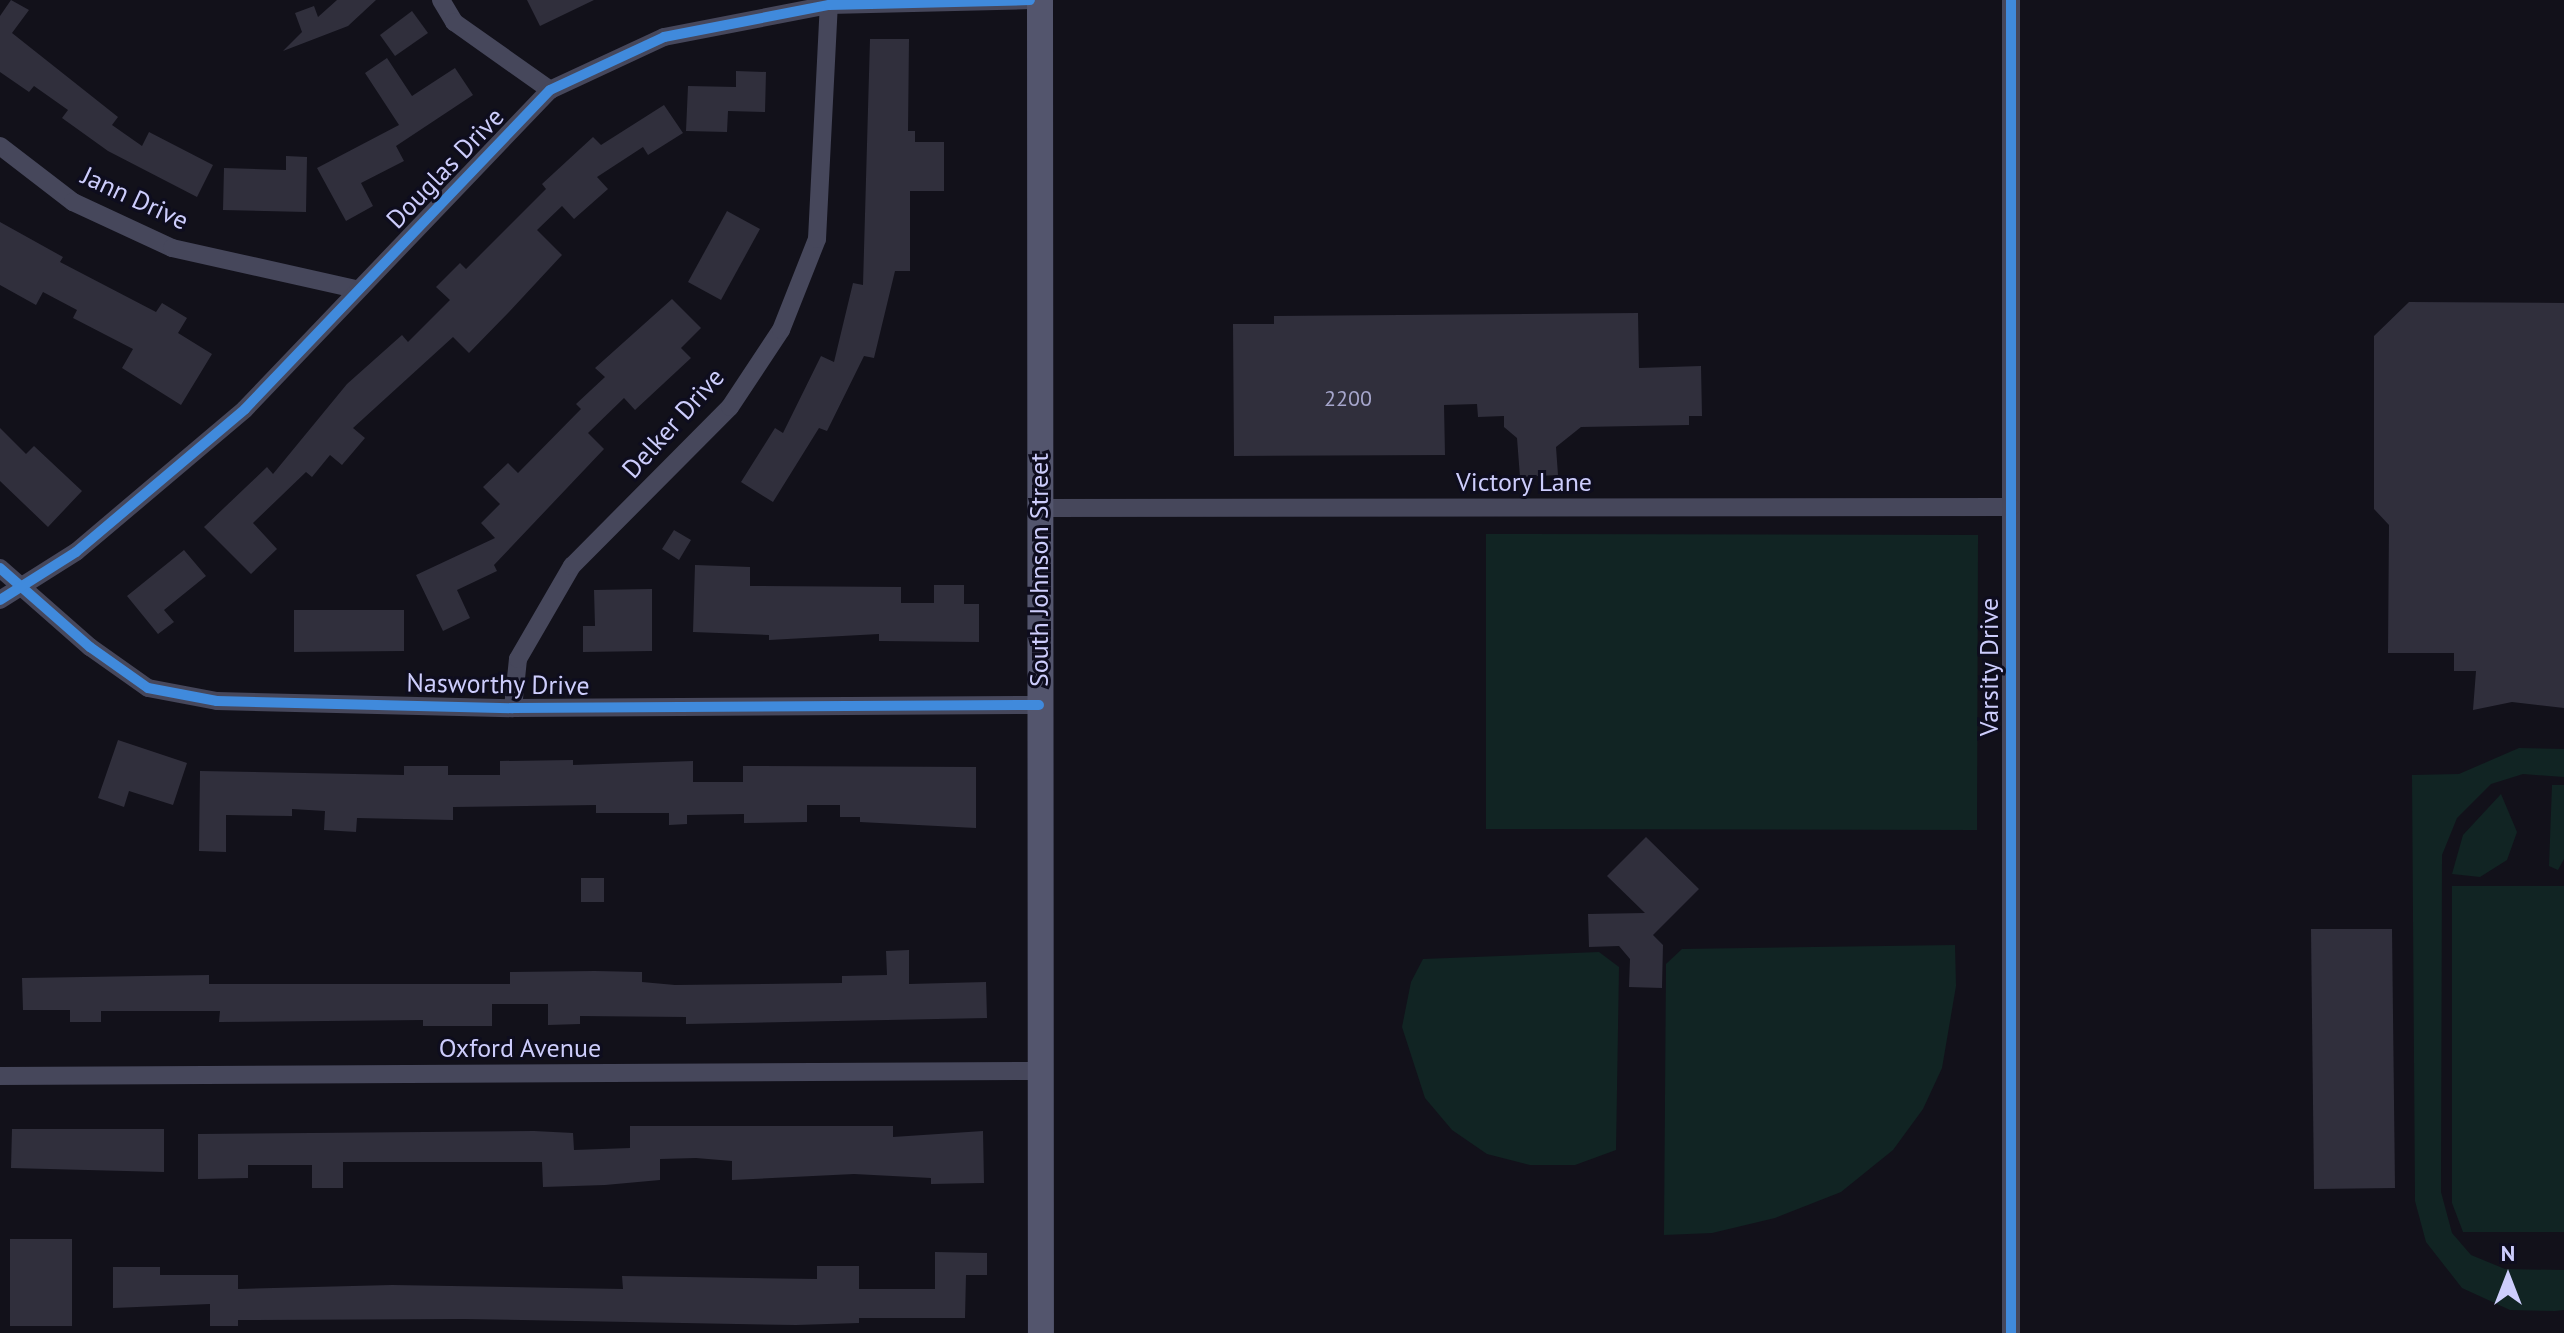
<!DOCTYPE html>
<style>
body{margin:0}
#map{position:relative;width:2564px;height:1333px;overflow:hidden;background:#12111a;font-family:"PT Sans",sans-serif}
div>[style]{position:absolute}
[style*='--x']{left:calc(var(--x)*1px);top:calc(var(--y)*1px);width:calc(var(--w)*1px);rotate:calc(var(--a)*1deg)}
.green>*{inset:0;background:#112423}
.building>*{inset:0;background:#302f3c}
.minor>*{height:18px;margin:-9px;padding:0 9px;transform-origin:9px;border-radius:9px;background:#46475b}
.secondary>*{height:26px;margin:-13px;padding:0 13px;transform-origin:13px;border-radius:13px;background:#53556d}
.cycleway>*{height:10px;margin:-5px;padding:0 5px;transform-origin:5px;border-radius:5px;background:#408adc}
span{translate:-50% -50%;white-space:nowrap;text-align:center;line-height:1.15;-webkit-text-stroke:6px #0e0d1e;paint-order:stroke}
.number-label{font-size:22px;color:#a6a6cc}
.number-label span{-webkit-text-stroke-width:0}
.street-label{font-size:26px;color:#cdcdfc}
.north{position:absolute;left:2468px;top:1237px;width:80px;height:80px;-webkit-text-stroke:6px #0e0d1e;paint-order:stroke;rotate:0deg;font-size:22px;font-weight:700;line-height:32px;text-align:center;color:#cdcdfc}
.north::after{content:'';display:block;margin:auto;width:28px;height:36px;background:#cdcdfc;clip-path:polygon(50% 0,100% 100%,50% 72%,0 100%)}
</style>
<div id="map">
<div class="green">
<i style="clip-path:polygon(1486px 534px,1978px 535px,1977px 830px,1486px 829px)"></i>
<i style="clip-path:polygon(2519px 748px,2564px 749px,2564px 777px,2523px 774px,2491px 784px,2457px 818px,2442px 855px,2441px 1192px,2452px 1233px,2471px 1255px,2505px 1269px,2564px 1270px,2564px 1310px,2555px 1311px,2510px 1310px,2462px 1288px,2426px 1242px,2415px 1201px,2412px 775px,2459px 774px)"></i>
<i style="clip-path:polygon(2552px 785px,2564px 785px,2564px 859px,2558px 870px,2549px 866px)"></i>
<i style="clip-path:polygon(2501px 794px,2517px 832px,2507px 860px,2480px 877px,2452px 874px,2463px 835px)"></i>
<i style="clip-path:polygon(2452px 886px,2564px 886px,2564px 1232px,2463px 1232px,2452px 1203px)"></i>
<i style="clip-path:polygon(1955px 945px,1956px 986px,1942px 1068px,1923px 1109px,1893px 1150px,1841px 1192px,1775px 1218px,1712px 1233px,1664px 1235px,1666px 964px,1682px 949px)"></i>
<i style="clip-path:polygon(1599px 952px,1619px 967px,1616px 1150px,1575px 1165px,1530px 1165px,1487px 1154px,1452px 1130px,1425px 1098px,1402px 1027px,1411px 982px,1423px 959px)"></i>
</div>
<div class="building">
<i style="clip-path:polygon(11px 0,29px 10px,12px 33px,118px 117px,112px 125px,142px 146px,149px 132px,213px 165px,197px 197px,108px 151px,62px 118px,68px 110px,34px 86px,29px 92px,0 72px,0 16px)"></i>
<i style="clip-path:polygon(337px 0,376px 0,348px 26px,283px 51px,302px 32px,295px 13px,314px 6px,318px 17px)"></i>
<i style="clip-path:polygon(527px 0,594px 0,540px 26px)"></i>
<i style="clip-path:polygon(412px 11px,428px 33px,395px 56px,380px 35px)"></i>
<i style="clip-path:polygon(870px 39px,909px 39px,908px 131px,915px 131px,915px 142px,944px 142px,944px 191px,910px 191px,910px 271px,895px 271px,874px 358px,864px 356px,827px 431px,819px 428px,773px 502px,741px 482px,775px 428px,783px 433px,821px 356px,834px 362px,853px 283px,863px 285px)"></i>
<i style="clip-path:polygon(387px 58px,412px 96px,455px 68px,473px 95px,396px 146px,404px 161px,361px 183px,373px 206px,346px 221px,317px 168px,399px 125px,365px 73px)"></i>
<i style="clip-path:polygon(736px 71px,766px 72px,765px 112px,728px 111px,727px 132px,686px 131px,688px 86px,736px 87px)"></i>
<i style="clip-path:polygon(664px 105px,683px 133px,648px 155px,643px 147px,597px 177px,608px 189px,574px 219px,562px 206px,537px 230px,562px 255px,509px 312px,469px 353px,453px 337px,353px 428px,365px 438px,342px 465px,330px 455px,312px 477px,306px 472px,253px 523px,277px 549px,251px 574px,204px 527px,267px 467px,273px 474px,347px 384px,402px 335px,408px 342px,450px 300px,436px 287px,460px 263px,466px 269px,546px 189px,542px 184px,593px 137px,601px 145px)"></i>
<i style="clip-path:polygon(286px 156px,307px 157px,306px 212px,223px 210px,224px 168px,286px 170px)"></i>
<i style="clip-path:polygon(727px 211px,760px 229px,721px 300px,688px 282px)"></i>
<i style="clip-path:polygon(0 222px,63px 257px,60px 262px,156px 312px,162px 303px,187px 318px,178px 333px,212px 354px,181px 405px,122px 368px,133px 349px,73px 318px,77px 310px,43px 292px,36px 305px,0 285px)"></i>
<i style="clip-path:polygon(672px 299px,701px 328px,681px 348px,691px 358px,635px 410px,624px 398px,588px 433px,604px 449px,494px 565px,497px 571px,457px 590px,470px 618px,443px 631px,416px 575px,495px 538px,481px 523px,500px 504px,483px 487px,508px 463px,518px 473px,581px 409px,576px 404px,605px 377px,595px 368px)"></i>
<i style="clip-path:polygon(2409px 302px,2564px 303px,2564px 708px,2512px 702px,2473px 710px,2476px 671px,2454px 671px,2454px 653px,2388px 653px,2389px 525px,2374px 509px,2374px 336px)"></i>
<i style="clip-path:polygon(1638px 313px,1639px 368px,1701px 366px,1702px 416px,1689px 416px,1689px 425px,1581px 427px,1556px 447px,1558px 475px,1520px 477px,1517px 438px,1504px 427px,1504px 416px,1478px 417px,1477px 404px,1444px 405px,1445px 455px,1234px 456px,1233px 324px,1274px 324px,1274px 316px)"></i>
<i style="clip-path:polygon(0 428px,26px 454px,34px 446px,82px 491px,48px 527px,0 481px)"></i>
<i style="clip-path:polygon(674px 530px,691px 540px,679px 560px,662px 549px)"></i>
<i style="clip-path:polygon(184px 550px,206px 576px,164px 610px,174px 622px,158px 634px,127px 596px)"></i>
<i style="clip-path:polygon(695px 565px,750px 567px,750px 586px,901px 587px,901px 603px,934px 603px,934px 585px,964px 585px,964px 604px,979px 604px,979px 642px,879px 641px,879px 634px,769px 640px,769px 635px,693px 632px)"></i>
<i style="clip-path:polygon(652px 589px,652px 651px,583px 652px,583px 626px,595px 626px,594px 590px)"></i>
<i style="clip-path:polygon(294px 610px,404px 610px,404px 651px,294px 652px)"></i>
<i style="clip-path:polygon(118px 740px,187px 763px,173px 805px,129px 791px,124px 807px,98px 798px)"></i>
<i style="clip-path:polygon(573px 760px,573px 765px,693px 761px,693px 782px,743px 782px,743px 766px,976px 767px,976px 828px,860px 822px,860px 817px,840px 817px,840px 805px,807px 805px,807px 822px,744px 823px,744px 814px,687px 815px,687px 824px,669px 825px,669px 813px,596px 813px,596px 805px,453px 807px,453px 820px,357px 818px,356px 832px,324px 830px,325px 811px,292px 809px,292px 816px,226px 815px,226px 852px,199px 851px,200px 771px,404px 775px,404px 766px,448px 766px,448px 775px,500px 775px,500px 761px)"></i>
<i style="clip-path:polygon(1646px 837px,1699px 889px,1653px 935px,1663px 945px,1662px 988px,1629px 987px,1630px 959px,1619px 946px,1589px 947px,1588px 914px,1645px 913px,1607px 876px)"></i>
<i style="clip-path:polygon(581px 878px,604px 878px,604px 902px,581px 902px)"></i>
<i style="clip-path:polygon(2311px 929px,2392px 929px,2395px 1188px,2314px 1189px)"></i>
<i style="clip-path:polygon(909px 950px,909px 984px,986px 982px,987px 1018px,686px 1024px,686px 1017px,580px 1016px,580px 1024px,548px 1025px,548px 1004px,492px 1004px,492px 1026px,423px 1026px,423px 1020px,219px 1022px,220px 1011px,101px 1011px,101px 1022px,70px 1022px,70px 1010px,23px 1010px,22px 978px,209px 975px,209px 984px,510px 984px,510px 972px,595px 971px,642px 972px,642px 982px,675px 985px,842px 983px,842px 976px,887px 975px,886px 951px)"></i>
<i style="clip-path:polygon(630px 1126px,893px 1126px,893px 1137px,983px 1131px,984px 1183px,931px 1184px,931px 1178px,854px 1174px,732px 1180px,732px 1161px,696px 1158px,660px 1159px,660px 1180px,605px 1185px,543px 1187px,542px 1162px,343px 1162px,343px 1188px,312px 1188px,312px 1165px,248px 1165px,248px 1178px,198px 1179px,198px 1134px,534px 1131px,573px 1133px,574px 1150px,630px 1148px)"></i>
<i style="clip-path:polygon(12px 1129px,164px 1129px,164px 1172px,11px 1168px)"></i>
<i style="clip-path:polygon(10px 1239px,72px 1239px,72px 1326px,10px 1326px)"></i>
<i style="clip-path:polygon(935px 1252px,987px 1253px,987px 1275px,966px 1275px,965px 1318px,859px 1318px,859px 1323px,796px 1325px,464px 1319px,238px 1320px,238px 1326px,210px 1326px,210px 1304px,113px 1308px,113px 1267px,160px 1267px,160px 1275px,238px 1275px,238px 1289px,392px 1285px,623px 1289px,622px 1276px,817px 1279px,817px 1266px,859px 1266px,859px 1289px,935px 1289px)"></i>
</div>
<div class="minor">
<i style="--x:441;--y:0;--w:26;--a:59"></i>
<i style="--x:454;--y:22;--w:118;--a:35.3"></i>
<i style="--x:2011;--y:0;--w:1333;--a:90"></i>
<i style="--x:0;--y:146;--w:92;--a:37.5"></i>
<i style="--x:73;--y:202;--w:109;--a:24.9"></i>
<i style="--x:172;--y:248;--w:188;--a:12.6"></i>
<i style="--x:1038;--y:508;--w:973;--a:-0.06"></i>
<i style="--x:0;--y:568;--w:120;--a:41.3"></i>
<i style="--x:90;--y:647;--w:71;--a:35.3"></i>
<i style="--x:148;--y:688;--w:70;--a:10.7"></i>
<i style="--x:217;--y:701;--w:296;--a:1.4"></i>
<i style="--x:513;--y:708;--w:526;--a:-0.33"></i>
<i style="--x:0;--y:600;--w:90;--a:-32.3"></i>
<i style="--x:76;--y:552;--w:221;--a:-40.2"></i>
<i style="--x:245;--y:409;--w:441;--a:-46.3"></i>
<i style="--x:550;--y:90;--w:126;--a:-24.9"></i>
<i style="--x:664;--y:37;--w:168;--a:-11"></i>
<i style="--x:829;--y:5;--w:201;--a:-1.4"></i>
<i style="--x:513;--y:708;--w:49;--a:-84.2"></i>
<i style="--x:518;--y:659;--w:108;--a:-59.9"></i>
<i style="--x:572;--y:566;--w:224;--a:-45.2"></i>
<i style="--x:730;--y:407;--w:92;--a:-56.5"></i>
<i style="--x:781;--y:330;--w:98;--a:-68.4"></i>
<i style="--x:817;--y:239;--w:234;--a:-87.1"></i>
<i style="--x:0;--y:1076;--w:1040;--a:-0.28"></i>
</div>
<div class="secondary">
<i style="--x:1040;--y:0;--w:1333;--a:89.96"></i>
</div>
<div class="cycleway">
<i style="--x:2011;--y:0;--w:1333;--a:90"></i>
<i style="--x:0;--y:568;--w:120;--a:41.3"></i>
<i style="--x:90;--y:647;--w:71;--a:35.3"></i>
<i style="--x:148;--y:688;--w:70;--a:10.7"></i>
<i style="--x:217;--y:701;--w:296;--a:1.4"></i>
<i style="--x:513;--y:708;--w:526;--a:-0.33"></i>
<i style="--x:0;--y:600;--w:90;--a:-32.3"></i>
<i style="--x:76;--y:552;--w:221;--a:-40.2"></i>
<i style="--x:245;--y:409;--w:441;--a:-46.3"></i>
<i style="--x:550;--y:90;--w:126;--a:-24.9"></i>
<i style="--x:664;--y:37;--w:168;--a:-11"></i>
<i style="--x:829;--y:5;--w:201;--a:-1.4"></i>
</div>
<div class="number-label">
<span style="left:1348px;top:399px">2200</span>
</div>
<div class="street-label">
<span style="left:445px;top:168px;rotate:-46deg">Douglas Drive</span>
<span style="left:135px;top:198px;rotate:25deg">Jann Drive</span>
<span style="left:673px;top:423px;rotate:-48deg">Delker Drive</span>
<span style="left:1524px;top:482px">Victory Lane</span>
<span style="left:1039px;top:570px;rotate:-90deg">South Johnson Street</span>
<span style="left:1989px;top:667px;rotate:-90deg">Varsity Drive</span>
<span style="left:498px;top:684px;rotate:1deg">Nasworthy Drive</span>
<span style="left:520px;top:1048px">Oxford Avenue</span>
</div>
<div class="north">N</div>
</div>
